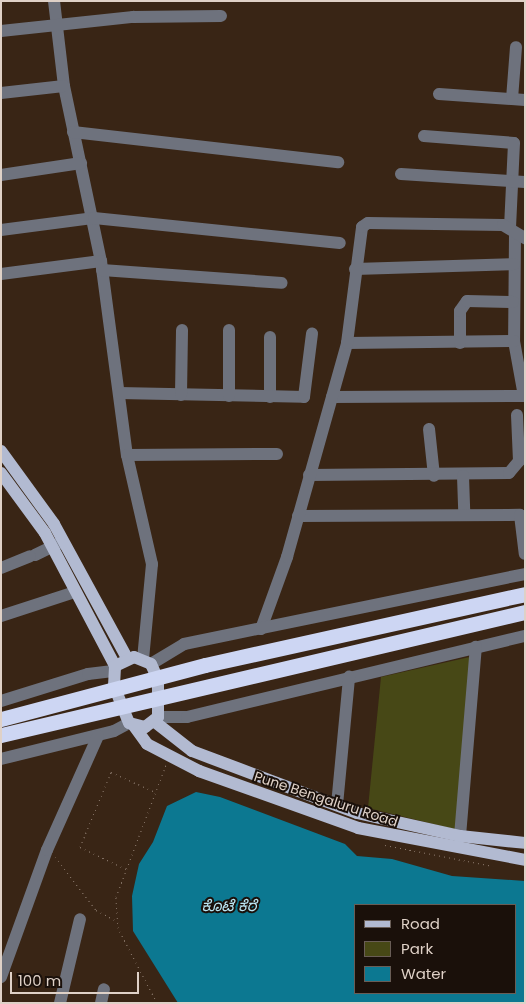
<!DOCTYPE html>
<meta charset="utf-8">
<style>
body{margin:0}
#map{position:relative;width:526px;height:1004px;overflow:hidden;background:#392515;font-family:Poppins,"Noto Sans Kannada",sans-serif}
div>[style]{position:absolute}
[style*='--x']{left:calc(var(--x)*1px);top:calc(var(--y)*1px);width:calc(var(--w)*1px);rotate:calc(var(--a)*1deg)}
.green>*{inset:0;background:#474816}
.water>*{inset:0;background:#0c7891}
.path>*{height:1px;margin-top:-0.5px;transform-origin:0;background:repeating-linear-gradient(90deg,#8a786b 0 1px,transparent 0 5px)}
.minor>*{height:12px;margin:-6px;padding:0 6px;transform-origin:6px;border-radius:6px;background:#6e727d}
.major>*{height:12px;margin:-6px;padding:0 6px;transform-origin:6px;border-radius:6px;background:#b2bad1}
.highway>*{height:15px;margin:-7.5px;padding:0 7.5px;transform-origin:7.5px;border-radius:7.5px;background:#cdd6f3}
span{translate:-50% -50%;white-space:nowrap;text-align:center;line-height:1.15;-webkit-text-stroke:4px #1a100a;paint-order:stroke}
.street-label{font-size:14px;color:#dfd1c7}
.water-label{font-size:15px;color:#bbe7f5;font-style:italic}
.frame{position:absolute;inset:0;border:2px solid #dfd1c7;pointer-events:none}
.legend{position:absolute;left:354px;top:904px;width:162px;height:90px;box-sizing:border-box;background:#1a100a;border:1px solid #695d56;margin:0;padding:6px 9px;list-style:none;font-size:15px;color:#dfd1c7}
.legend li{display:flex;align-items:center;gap:10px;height:25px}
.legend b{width:25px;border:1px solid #695d56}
.scale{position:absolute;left:10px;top:972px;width:129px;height:22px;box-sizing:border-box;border:2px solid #dfd1c7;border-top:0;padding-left:6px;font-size:15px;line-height:18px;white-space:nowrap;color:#dfd1c7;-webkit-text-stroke:4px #1a100a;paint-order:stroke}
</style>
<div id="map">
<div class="green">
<i style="clip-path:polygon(474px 656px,458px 830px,368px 808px,381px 677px)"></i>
</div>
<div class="water">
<i style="clip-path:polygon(evenodd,196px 792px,220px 797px,345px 844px,357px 856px,392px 859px,452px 876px,525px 881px,525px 1003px,178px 1003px,133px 931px,132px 896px,139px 864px,153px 842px,167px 806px,196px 792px,355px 905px,515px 905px,515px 993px,355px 993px,355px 905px)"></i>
</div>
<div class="path">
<i style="--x:385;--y:845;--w:110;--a:11"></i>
<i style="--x:55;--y:857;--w:67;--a:52.3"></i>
<i style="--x:96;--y:910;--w:24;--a:28"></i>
<i style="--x:126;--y:869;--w:51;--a:-154.4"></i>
<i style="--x:80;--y:847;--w:81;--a:-67.5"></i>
<i style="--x:111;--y:772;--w:48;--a:24.4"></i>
<i style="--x:157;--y:1003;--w:85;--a:-117.5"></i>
<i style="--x:118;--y:928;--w:31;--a:-94"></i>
<i style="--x:116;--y:897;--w:141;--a:-69.3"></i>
</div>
<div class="minor">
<i style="--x:54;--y:1;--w:86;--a:83.3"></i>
<i style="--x:64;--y:86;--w:179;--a:78.1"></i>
<i style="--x:101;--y:261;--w:196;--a:82.4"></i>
<i style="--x:127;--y:455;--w:112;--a:77.1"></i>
<i style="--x:152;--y:564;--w:95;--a:95.4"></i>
<i style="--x:1;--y:31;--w:133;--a:-6.1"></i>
<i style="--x:133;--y:17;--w:88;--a:-0.7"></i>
<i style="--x:1;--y:93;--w:63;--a:-6.3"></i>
<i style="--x:439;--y:94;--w:86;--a:4"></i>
<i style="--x:512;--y:99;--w:52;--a:-85.6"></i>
<i style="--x:73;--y:132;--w:267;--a:6.5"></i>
<i style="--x:424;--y:136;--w:90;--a:4.4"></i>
<i style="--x:514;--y:143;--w:85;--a:92.7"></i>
<i style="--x:401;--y:174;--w:124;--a:3.7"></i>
<i style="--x:1;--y:175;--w:81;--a:-8.5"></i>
<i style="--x:1;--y:230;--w:94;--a:-7.4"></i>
<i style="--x:94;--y:218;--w:247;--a:5.8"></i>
<i style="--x:515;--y:235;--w:106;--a:90.5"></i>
<i style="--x:514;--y:341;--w:56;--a:79.7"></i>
<i style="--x:355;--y:269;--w:159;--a:-1.8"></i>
<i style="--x:102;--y:270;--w:180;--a:4.1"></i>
<i style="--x:1;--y:274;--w:101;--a:-7.4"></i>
<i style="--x:270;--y:337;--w:60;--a:90"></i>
<i style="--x:347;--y:343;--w:167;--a:-0.7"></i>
<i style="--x:460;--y:343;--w:32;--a:-90"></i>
<i style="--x:460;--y:311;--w:12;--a:-55"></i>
<i style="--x:467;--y:301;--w:46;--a:1.2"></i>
<i style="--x:119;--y:393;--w:185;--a:1.2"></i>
<i style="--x:304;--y:397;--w:64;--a:-82.8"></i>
<i style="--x:181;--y:395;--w:65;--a:-89.1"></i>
<i style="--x:229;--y:396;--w:66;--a:-90"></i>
<i style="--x:332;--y:397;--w:193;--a:-0.3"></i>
<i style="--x:429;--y:429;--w:47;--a:83.9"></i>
<i style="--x:127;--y:455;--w:150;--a:-0.4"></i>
<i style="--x:309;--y:475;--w:200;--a:-0.6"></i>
<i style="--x:509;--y:473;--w:16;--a:-50"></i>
<i style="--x:519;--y:461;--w:46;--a:-92.5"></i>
<i style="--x:463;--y:476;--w:38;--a:88"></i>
<i style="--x:298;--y:516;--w:222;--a:-0.3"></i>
<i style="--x:520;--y:515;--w:39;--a:83"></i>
<i style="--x:35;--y:555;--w:30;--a:-26"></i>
<i style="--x:1;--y:568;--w:31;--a:-22"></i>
<i style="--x:1;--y:616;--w:78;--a:-18"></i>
<i style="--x:261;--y:629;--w:77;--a:-70.1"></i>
<i style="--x:287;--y:557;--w:222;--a:-74.3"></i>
<i style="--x:347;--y:343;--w:117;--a:-82.6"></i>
<i style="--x:362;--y:227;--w:7;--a:-34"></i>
<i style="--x:368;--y:223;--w:135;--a:0.8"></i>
<i style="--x:503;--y:225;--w:26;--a:31"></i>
<i style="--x:151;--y:664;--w:39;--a:-31"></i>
<i style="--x:184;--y:644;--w:348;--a:-11.6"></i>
<i style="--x:1;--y:701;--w:91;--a:-17.2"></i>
<i style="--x:88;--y:674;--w:25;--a:-7"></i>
<i style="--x:158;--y:717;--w:29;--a:0"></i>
<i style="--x:187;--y:717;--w:348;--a:-13.5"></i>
<i style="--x:1;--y:759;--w:116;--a:-13.9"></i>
<i style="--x:114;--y:731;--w:17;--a:-28"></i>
<i style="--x:337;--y:805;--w:129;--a:-84.6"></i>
<i style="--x:460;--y:836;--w:190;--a:-85.2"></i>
<i style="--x:1;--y:977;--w:135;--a:-70.1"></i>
<i style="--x:47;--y:850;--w:125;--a:-65.9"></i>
<i style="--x:60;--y:1003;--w:86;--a:-76.6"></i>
<i style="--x:101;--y:1003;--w:14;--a:-78"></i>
</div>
<div class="major">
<i style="--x:1;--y:451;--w:90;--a:54"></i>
<i style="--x:54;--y:524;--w:153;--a:61.4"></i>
<i style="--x:1;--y:473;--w:74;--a:53.7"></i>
<i style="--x:45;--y:533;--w:150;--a:62.2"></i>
<i style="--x:134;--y:657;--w:18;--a:22"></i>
<i style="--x:151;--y:664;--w:17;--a:66"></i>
<i style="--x:158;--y:680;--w:37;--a:90"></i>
<i style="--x:158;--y:717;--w:16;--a:142"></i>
<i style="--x:145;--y:727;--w:16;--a:-166"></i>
<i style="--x:129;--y:723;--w:40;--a:-112"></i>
<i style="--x:114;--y:686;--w:20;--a:-87"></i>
<i style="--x:115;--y:666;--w:21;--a:-25"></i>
<i style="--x:155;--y:722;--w:47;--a:38.1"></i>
<i style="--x:192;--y:751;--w:176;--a:20.6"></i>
<i style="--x:357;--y:813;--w:106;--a:12.6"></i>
<i style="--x:460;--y:836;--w:65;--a:6.1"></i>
<i style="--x:134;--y:726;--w:22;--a:54"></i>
<i style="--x:147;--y:744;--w:59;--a:27.4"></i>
<i style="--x:199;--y:771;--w:169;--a:19.7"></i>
<i style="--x:358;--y:828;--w:170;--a:10.8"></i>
</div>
<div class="highway">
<i style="--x:1;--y:719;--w:211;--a:-14.8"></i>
<i style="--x:205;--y:665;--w:328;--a:-12.5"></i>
<i style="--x:1;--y:735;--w:538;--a:-13.21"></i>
</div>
<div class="street-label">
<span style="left:326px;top:799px;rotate:18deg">Pune Bengaluru Road</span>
</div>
<div class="water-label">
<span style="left:229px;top:906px">ಕೊಟೆ ಕೆರೆ</span>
</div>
<div class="frame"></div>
<ul class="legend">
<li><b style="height:6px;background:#b2bad1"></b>Road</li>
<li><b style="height:14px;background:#474816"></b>Park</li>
<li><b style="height:14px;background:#0c7891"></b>Water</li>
</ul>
<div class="scale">100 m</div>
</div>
